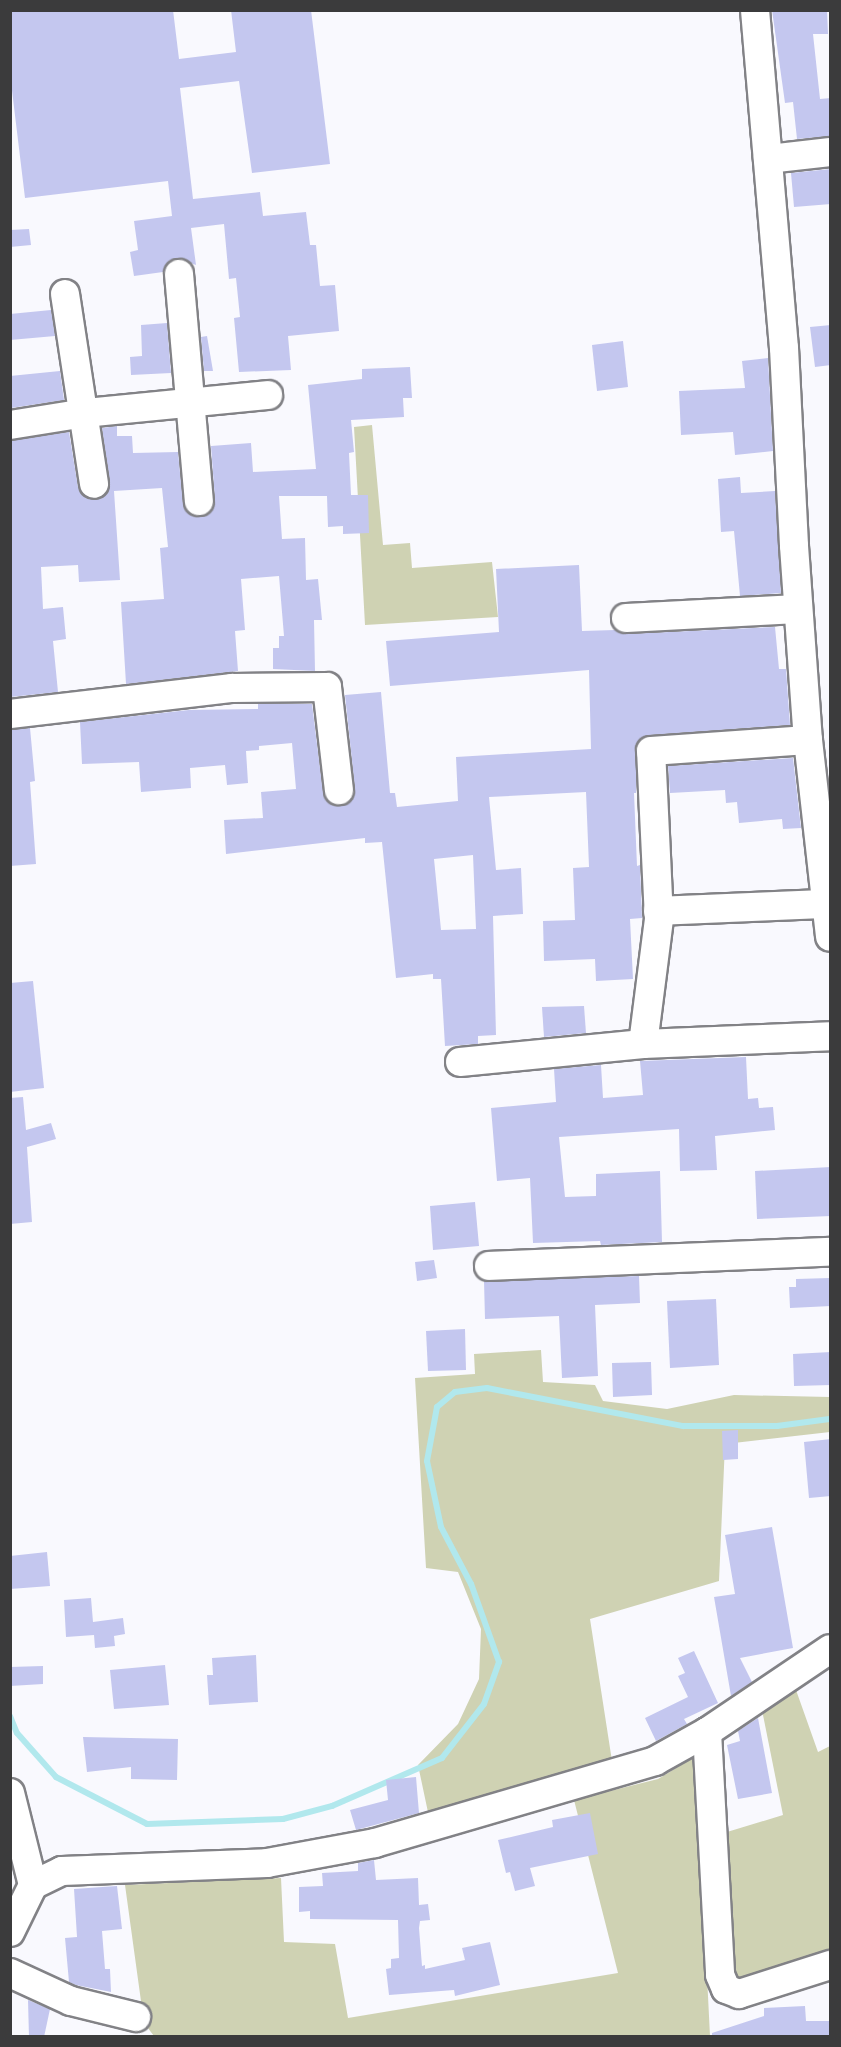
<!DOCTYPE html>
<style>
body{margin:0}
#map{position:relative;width:841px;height:2047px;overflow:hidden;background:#f9f9fe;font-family:"Libre Baskerville",serif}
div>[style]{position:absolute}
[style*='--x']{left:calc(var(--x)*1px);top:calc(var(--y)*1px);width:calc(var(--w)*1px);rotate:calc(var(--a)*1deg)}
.green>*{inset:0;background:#cfd2b3}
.stream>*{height:6px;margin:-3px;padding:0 3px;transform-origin:3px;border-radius:3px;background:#b1e8ed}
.building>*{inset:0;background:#c4c7ef}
.roads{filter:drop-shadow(2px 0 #828286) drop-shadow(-2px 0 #828286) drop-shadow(0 2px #828286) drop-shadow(0 -2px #828286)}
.minor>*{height:28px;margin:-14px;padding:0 14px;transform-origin:14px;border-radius:14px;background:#fff}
span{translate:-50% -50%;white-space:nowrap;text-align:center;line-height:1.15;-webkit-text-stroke:4.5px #f9f9fe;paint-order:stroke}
.frame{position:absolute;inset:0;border:12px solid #3b3b3c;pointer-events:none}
</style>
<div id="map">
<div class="green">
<i style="clip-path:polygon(372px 425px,383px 545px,410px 543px,412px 568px,492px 562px,498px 617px,365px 625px,354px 427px)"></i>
<i style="clip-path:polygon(541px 1350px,543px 1382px,595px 1385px,603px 1401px,667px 1409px,734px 1395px,830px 1397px,830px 1432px,725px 1444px,719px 1581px,590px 1619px,612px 1761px,429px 1817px,418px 1765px,458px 1724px,479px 1679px,481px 1629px,458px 1572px,426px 1568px,415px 1378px,475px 1374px,474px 1354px)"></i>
<i style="clip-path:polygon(796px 1690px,818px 1752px,830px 1746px,830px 1949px,733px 1982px,727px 1832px,783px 1815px,762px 1710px)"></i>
<i style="clip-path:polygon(696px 1756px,710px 2036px,154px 2036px,144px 2023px,125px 1885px,281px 1878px,284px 1942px,335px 1944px,348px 2018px,618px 1973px,574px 1800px,658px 1779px)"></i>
</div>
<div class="stream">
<i style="--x:10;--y:1716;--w:18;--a:68"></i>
<i style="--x:17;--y:1733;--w:59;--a:48.4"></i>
<i style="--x:56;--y:1777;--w:102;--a:27.3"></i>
<i style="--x:147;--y:1824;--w:136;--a:-2.1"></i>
<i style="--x:283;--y:1819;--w:51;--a:-14.9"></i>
<i style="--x:332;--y:1806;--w:120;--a:-23.6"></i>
<i style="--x:442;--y:1758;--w:68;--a:-52.1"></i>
<i style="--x:484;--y:1704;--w:45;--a:-70.3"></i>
<i style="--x:499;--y:1662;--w:83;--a:-109.7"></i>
<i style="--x:471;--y:1584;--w:64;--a:-117.8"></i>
<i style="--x:441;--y:1527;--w:67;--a:-102"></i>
<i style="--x:427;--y:1461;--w:55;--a:-79.5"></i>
<i style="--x:437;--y:1407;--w:23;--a:-40"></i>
<i style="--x:455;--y:1392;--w:32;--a:-7"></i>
<i style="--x:487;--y:1388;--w:200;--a:11"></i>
<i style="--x:683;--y:1426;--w:94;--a:0"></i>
<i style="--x:777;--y:1426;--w:53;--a:-7.5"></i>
</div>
<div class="building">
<i style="clip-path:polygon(10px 10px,173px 10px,179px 59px,236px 52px,231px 10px,311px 10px,330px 164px,252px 173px,239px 81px,180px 88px,193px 199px,260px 192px,263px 216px,306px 212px,310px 245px,316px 245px,320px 286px,335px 285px,339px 331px,288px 336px,291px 370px,239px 372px,234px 318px,240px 317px,236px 278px,229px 279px,224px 224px,191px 228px,196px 265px,177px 258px,169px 261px,163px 272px,134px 276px,130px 252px,138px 250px,134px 221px,172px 216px,168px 181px,25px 198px,10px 74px)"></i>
<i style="clip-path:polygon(772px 10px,827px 10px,828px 34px,813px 34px,820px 99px,831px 98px,831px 136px,797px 139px,793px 102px,785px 103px)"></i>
<i style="clip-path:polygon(831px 169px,831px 204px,794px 207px,791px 173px)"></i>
<i style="clip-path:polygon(29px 229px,31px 245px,10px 247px,10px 230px)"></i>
<i style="clip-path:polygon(51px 310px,55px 336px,10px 340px,10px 314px)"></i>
<i style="clip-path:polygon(167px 323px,171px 373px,131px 375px,130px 357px,142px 356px,141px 325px)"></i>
<i style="clip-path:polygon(831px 325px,831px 365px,815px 367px,810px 327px)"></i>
<i style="clip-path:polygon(207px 336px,213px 371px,204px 371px,201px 337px)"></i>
<i style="clip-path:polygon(623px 341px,628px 387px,597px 391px,592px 345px)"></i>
<i style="clip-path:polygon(768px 358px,773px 451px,735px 455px,733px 432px,681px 435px,679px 391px,745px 388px,742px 361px)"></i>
<i style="clip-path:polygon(410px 367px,412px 398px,403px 398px,404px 417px,351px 420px,354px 452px,349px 453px,351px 495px,368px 495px,369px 533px,343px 534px,343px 526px,328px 527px,327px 496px,279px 496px,282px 539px,305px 538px,306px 580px,318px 579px,322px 620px,314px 620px,315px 671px,273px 669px,273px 648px,279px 648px,279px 636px,284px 636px,279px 576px,241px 579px,245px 630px,235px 631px,238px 671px,126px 684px,121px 602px,164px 599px,160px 548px,168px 547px,162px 488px,114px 491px,120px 580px,79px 582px,78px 565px,41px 567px,43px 609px,63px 607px,66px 639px,53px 641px,58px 692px,10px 697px,10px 441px,69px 432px,78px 487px,82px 495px,96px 500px,105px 496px,110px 482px,102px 428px,117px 426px,117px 436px,132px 436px,133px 453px,178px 452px,183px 503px,192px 516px,201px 517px,209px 514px,215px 500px,211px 446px,251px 443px,253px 472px,316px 469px,308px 385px,362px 379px,362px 369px)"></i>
<i style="clip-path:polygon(60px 371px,64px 400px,11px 408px,10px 376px)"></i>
<i style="clip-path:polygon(740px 477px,741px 493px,775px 491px,781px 593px,740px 596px,734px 531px,721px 532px,718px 479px)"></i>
<i style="clip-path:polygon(evenodd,579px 565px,582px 631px,615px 630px,627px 634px,775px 627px,779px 669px,786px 669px,790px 725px,650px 735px,637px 743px,636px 793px,634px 793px,637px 866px,640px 865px,642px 918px,630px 919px,633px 979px,596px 981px,595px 959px,544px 961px,543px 921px,575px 920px,573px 868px,589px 867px,586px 792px,489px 797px,496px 870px,521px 868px,523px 914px,493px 916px,496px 1035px,478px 1036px,478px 1044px,445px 1046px,441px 979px,433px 979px,433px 974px,396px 978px,382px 842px,365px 843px,365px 838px,226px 854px,224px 820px,263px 818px,261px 792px,296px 789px,292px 743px,259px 746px,259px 750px,246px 751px,248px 783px,227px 785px,225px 765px,190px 768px,191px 788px,141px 792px,139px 762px,82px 764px,80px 722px,189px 710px,258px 709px,258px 704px,312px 704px,323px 792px,332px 805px,341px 806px,349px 803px,355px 789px,345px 695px,381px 692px,390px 793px,395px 793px,397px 807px,458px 801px,456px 757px,591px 749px,589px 670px,390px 686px,386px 641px,499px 632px,496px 569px,579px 565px,473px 855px,476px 929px,441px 930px,434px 859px,473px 855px)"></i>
<i style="clip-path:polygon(30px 728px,35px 781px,30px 782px,36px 864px,10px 866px,10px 730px)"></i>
<i style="clip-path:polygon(793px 758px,801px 828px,783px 829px,782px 819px,739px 823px,737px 802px,726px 803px,725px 790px,670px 793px,668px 766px)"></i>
<i style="clip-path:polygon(33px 981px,44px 1088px,10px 1092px,10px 983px)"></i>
<i style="clip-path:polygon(584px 1006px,586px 1033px,544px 1037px,542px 1007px)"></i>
<i style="clip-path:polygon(746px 1057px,748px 1099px,758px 1098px,759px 1108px,773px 1107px,775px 1130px,715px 1136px,717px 1170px,680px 1171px,679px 1129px,559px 1137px,565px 1197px,596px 1196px,596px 1174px,660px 1171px,662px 1242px,601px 1245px,600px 1241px,533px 1243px,530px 1178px,497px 1181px,491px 1108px,556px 1102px,554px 1069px,601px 1065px,603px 1098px,643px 1095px,640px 1061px)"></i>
<i style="clip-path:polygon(23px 1097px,26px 1130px,51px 1123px,56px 1139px,27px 1147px,32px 1222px,10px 1224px,10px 1098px)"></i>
<i style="clip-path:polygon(831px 1167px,831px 1216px,757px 1219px,755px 1171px)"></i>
<i style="clip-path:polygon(475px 1202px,479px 1246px,433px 1250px,430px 1206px)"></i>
<i style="clip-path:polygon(434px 1260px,437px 1278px,417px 1281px,415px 1262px)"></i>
<i style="clip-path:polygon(639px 1276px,640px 1303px,595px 1305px,598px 1376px,562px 1378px,559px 1316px,485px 1319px,484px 1281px)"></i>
<i style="clip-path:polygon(830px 1278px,831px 1306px,790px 1308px,789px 1287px,796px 1287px,796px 1279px)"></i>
<i style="clip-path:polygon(716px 1299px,719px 1365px,670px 1368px,667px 1301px)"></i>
<i style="clip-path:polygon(465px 1329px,466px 1370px,428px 1371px,426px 1331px)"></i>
<i style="clip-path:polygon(831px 1352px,831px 1385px,794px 1386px,793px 1354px)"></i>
<i style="clip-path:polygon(651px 1362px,652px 1395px,613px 1397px,612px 1363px)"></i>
<i style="clip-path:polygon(738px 1430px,738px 1459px,723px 1460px,722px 1431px)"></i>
<i style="clip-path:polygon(831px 1439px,831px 1496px,809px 1498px,804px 1442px)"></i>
<i style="clip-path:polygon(772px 1527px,793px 1648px,740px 1658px,752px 1682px,731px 1696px,714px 1597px,735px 1594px,725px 1535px)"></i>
<i style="clip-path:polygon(47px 1552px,50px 1586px,10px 1589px,10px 1556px)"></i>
<i style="clip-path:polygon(91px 1598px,93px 1622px,123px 1618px,125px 1634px,114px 1636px,115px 1646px,95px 1648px,94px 1635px,66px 1637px,64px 1600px)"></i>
<i style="clip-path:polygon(694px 1651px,718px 1703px,684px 1719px,687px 1724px,656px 1741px,645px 1718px,688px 1697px,678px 1676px,685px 1673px,678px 1658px)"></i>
<i style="clip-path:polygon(256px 1655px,258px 1702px,209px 1705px,207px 1675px,213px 1675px,212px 1658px)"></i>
<i style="clip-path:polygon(165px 1665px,169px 1705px,114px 1709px,110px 1670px)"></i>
<i style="clip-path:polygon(43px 1666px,43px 1684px,10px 1686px,10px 1667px)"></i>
<i style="clip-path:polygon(758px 1718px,772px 1793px,738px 1799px,727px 1745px,740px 1741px,738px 1731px)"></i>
<i style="clip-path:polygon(83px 1737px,178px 1739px,177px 1780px,131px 1779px,131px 1767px,87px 1772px)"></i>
<i style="clip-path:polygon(416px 1777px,419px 1813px,356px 1830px,350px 1810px,388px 1800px,386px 1780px)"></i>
<i style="clip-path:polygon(590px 1813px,598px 1854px,530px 1868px,535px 1886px,515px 1891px,510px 1872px,506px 1873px,498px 1840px,553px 1827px,552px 1820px)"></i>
<i style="clip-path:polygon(374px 1860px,376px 1880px,418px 1878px,419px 1905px,428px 1904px,430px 1920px,420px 1921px,419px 1928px,422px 1966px,425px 1965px,425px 1969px,465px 1960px,462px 1948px,490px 1942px,500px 1985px,455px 1996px,454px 1990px,389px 1995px,386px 1969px,391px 1968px,391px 1959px,399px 1958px,398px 1920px,310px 1919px,310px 1911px,299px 1912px,299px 1887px,323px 1886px,322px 1873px,358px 1871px,358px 1863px)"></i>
<i style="clip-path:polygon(117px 1886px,122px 1929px,102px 1931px,105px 1969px,110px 1969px,111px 1992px,76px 1985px,69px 1982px,65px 1938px,77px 1937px,74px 1889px)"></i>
<i style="clip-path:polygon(28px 2000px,50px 2009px,44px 2037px,29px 2037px)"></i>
<i style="clip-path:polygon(805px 2006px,806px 2021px,831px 2021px,831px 2037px,712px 2037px,712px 2033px,764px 2016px,764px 2008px)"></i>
</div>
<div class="roads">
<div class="minor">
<i style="--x:755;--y:10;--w:339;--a:85.1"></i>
<i style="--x:784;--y:348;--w:198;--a:87.1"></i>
<i style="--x:794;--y:546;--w:195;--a:85.9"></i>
<i style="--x:808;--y:740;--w:198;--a:83.6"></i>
<i style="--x:768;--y:159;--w:62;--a:-6.4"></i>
<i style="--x:179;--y:274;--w:228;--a:85"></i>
<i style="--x:65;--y:294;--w:192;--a:81.3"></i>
<i style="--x:10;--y:425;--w:76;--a:-9.1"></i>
<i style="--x:85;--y:413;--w:184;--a:-5.6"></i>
<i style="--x:626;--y:618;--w:172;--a:-3"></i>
<i style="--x:10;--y:714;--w:224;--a:-6.7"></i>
<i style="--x:232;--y:688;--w:95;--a:-0.6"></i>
<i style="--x:327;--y:687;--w:104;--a:83.4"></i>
<i style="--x:658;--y:911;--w:169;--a:-2.4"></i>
<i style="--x:643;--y:1044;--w:126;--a:-82.7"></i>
<i style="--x:659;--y:919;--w:168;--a:-92.7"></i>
<i style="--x:651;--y:751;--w:157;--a:-4"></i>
<i style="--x:460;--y:1062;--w:184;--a:-5.6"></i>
<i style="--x:643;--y:1044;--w:187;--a:-2.4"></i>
<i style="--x:489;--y:1266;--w:341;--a:-2.4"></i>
<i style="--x:707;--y:1732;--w:243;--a:86.9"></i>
<i style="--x:720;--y:1975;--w:15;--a:67"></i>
<i style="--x:726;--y:1989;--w:14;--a:21"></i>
<i style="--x:739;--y:1994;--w:96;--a:-17.7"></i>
<i style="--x:10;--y:1793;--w:95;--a:76"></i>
<i style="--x:10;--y:1932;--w:52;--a:-63.9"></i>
<i style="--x:33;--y:1885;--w:32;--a:-26"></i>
<i style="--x:62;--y:1871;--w:205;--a:-2.2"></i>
<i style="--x:267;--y:1863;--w:110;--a:-10.5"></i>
<i style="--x:375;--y:1843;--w:292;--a:-16.3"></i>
<i style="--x:655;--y:1761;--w:60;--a:-29.1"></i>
<i style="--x:707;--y:1732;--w:148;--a:-34"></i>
<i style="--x:10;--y:1973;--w:67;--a:24.7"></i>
<i style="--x:71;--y:2001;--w:67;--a:13.8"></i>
</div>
</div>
<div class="frame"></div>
</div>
